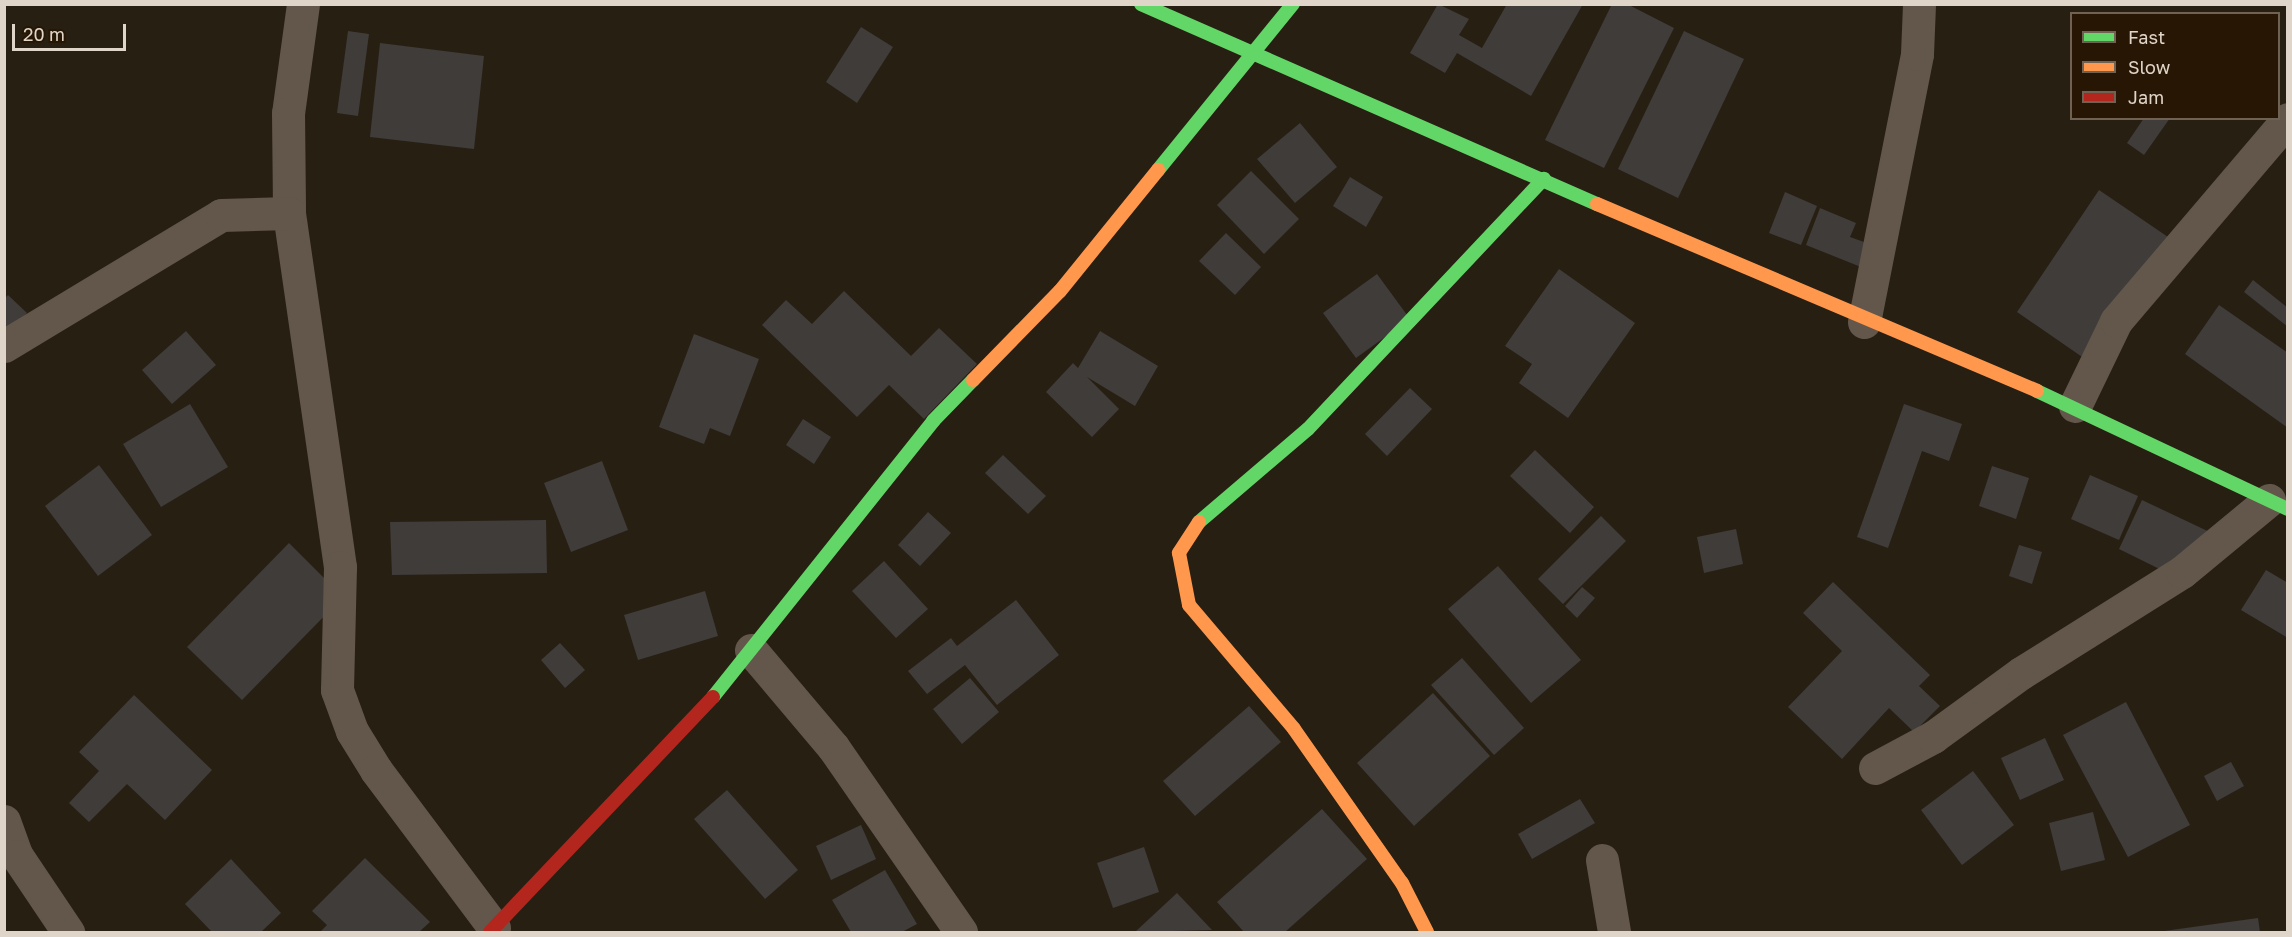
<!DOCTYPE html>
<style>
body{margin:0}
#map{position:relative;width:2292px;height:937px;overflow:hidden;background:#281f13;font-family:"Golos Text",sans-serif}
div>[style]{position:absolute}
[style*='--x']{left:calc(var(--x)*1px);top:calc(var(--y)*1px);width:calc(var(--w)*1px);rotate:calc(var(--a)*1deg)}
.building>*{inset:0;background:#3f3c3a}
.street>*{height:33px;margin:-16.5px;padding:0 16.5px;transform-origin:16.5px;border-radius:16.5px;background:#62574a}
.fast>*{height:14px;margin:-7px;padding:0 7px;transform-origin:7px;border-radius:7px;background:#63d668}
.slow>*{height:14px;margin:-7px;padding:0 7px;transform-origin:7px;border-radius:7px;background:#ff974d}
.jam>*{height:14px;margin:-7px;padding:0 7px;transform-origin:7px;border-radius:7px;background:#b3261e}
span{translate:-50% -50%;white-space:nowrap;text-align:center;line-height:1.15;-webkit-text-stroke:4.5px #261603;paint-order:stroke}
.frame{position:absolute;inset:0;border:6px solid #e0d5c9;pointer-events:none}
.legend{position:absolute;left:2070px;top:12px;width:210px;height:108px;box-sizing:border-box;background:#261603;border:2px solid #706252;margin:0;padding:8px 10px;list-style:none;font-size:18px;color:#e0d5c9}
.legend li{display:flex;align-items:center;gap:12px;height:30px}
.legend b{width:30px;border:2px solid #706252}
.scale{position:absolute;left:12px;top:24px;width:114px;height:27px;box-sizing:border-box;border:3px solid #e0d5c9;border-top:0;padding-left:8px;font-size:18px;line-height:21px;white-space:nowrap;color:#e0d5c9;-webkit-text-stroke:4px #261603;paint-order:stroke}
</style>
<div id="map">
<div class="building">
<i style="clip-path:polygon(1438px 4px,1469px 19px,1459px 35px,1482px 48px,1507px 4px,1583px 4px,1531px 96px,1457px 53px,1445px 73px,1410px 53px)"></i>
<i style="clip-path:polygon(1612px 4px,1627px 4px,1674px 28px,1604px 168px,1545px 140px)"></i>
<i style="clip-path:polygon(861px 27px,893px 47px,857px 103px,826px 82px)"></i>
<i style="clip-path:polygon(348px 31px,369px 34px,358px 116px,337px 113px)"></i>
<i style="clip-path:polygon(1684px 31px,1744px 59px,1678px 198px,1618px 169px)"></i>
<i style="clip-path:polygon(380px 43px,484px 56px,474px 149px,370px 137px)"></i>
<i style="clip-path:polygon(2144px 118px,2170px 118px,2144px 155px,2127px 143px)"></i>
<i style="clip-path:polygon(1300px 123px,1337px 167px,1295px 203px,1257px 159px)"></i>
<i style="clip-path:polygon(1251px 171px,1299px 219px,1264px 254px,1217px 205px)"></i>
<i style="clip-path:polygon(1350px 177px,1383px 197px,1366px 227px,1333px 206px)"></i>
<i style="clip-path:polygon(2099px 190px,2171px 239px,2088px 361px,2017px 312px)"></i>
<i style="clip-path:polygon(1785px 192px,1817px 206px,1801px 245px,1769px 233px)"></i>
<i style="clip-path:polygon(1820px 208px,1856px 223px,1850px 237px,1875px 246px,1866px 269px,1806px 245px)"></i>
<i style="clip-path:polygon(1226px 233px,1261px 267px,1235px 295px,1199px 261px)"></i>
<i style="clip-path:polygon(1559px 269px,1635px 323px,1568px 418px,1519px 383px,1532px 364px,1505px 346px)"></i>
<i style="clip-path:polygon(1377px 274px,1410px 319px,1356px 358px,1323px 313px)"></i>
<i style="clip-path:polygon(2253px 280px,2288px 308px,2288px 327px,2244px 292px)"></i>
<i style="clip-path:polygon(844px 291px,911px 356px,939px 328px,977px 364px,924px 419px,889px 385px,857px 417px,762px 325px,786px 300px,812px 324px)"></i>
<i style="clip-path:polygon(8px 295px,27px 313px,4px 338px,4px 299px)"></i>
<i style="clip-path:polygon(2219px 305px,2288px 353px,2288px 428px,2185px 354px)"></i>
<i style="clip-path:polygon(186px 331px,216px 365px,172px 404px,142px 370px)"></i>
<i style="clip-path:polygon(1100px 331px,1158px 366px,1135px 406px,1087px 377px,1119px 409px,1092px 437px,1046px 392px,1073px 363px,1078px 368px)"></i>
<i style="clip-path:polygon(694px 334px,759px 359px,730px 436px,710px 428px,704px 444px,659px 427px)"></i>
<i style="clip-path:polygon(1410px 388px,1432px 409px,1387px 456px,1365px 434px)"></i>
<i style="clip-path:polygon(190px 404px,228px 467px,161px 507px,123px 444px)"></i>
<i style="clip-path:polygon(1904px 404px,1962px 424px,1949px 461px,1922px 451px,1888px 548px,1857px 537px)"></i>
<i style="clip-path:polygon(803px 419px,831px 437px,814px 464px,786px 445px)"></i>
<i style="clip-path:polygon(1535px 450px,1594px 507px,1570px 533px,1510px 476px)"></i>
<i style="clip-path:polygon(1003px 455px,1046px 496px,1028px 514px,985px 473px)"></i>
<i style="clip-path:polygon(602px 461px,628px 530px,571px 552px,544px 483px)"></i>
<i style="clip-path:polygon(99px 465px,152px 535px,98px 576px,45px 506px)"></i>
<i style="clip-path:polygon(1992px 466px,2029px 478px,2016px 519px,1979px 506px)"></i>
<i style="clip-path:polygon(2090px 475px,2138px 496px,2119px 540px,2071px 519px)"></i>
<i style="clip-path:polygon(2142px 500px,2216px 535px,2192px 585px,2119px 549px)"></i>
<i style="clip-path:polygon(928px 512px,951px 533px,920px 566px,898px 545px)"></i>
<i style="clip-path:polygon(1601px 516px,1626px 541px,1563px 604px,1538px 579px)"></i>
<i style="clip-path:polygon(546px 520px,547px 573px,392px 575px,390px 522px)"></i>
<i style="clip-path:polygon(1736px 529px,1743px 564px,1704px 573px,1697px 537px)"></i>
<i style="clip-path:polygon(289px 543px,343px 597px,242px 700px,187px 647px)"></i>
<i style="clip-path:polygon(2019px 545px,2042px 552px,2032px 584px,2009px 576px)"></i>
<i style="clip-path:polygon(884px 561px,928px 609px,896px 638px,852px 591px)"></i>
<i style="clip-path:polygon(1498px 566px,1581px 660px,1531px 703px,1448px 609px)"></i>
<i style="clip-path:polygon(2266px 570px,2288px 583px,2288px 638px,2241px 610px)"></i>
<i style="clip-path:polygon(1833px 582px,1930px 675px,1919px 686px,1940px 706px,1914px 732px,1889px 708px,1842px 759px,1788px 707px,1842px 651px,1803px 613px)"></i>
<i style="clip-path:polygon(1582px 587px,1595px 598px,1577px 618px,1565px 606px)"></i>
<i style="clip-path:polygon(705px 591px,718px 636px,638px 660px,624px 615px)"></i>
<i style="clip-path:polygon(1016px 600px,1059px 655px,997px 705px,965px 665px,927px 694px,908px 671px,951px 638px,957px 646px)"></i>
<i style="clip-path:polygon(560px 643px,585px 670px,565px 688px,541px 660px)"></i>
<i style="clip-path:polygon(1462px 658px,1524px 728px,1494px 755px,1431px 685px)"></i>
<i style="clip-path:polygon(970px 678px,999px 712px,962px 744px,933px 709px)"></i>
<i style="clip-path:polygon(1433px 693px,1490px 756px,1414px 826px,1357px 763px)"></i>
<i style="clip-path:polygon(134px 695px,212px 770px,165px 820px,127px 784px,89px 822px,69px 803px,99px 771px,79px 752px)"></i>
<i style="clip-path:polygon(2126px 702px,2190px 825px,2128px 857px,2063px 735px)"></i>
<i style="clip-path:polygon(1249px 706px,1281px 742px,1195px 816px,1163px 781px)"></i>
<i style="clip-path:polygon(2045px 738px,2064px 780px,2020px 800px,2001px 758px)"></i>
<i style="clip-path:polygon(2231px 762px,2244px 786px,2217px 801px,2204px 776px)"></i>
<i style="clip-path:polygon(1973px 771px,2014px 825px,1962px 865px,1921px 810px)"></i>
<i style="clip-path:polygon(727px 790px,798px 870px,765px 899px,694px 819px)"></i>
<i style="clip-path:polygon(1580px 799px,1595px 823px,1532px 859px,1518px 834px)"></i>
<i style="clip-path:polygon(1322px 809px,1367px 859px,1285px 932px,1244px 932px,1217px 902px)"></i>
<i style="clip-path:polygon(2093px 812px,2105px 860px,2061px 871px,2049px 823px)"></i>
<i style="clip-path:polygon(861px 825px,876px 859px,831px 880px,816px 846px)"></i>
<i style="clip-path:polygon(1144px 847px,1159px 892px,1113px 908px,1097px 863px)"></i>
<i style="clip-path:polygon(365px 858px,430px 922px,419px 932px,320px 932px,327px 925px,312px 911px)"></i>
<i style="clip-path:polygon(231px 859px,281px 913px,261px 932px,212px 932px,185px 904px)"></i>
<i style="clip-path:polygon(885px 870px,917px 924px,902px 932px,851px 932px,832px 900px)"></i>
<i style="clip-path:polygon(1177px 893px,1212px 930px,1135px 932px)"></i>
<i style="clip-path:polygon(2258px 918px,2260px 932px,2164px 932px,2164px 931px)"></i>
</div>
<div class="street">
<i style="--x:303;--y:4;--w:110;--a:97.8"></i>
<i style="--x:288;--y:113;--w:100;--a:89.4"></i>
<i style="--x:289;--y:213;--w:358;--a:81.8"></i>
<i style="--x:340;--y:567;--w:123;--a:91.4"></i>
<i style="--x:337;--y:690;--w:44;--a:69.9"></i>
<i style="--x:352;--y:731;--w:46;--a:58.4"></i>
<i style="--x:376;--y:770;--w:197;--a:53.2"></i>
<i style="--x:1864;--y:322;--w:273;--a:-78.8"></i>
<i style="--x:1917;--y:54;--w:50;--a:-87.7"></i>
<i style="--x:4;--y:346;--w:253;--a:-31.1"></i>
<i style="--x:221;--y:215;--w:68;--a:-1.7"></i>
<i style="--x:2075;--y:406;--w:94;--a:-64.2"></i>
<i style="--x:2116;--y:321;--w:265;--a:-49.6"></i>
<i style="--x:751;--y:650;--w:127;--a:49.8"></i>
<i style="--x:833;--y:747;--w:225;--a:55.3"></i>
<i style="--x:1875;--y:768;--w:66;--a:-28.1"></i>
<i style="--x:1933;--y:737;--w:109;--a:-36"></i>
<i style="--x:2021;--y:673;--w:190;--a:-32.1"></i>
<i style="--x:2182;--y:572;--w:113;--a:-39.6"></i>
<i style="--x:4;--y:821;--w:37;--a:70"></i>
<i style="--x:17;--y:856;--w:92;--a:56.1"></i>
<i style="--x:1602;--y:860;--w:73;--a:80.5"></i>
</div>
<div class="fast">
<i style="--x:1141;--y:4;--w:498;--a:23.7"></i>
<i style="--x:1158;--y:170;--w:214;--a:-50.9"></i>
<i style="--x:2037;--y:391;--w:277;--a:25.2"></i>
<i style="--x:1199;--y:522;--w:143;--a:-40.5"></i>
<i style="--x:1308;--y:429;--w:344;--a:-46.7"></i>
<i style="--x:713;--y:697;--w:353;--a:-51.4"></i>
<i style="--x:933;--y:421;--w:57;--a:-45.7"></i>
</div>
<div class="slow">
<i style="--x:1597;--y:204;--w:478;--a:23"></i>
<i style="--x:973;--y:380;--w:124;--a:-45.7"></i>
<i style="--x:1060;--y:291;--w:156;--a:-51"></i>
<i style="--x:1199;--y:522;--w:37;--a:123"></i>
<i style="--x:1179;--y:553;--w:53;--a:79.1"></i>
<i style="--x:1189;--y:605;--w:162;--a:49.7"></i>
<i style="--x:1294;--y:729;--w:188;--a:55"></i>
<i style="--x:1402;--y:883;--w:55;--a:63"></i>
</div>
<div class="jam">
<i style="--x:490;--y:932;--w:324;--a:-46.5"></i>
</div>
<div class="frame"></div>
<ul class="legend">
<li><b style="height:8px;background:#63d668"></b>Fast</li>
<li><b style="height:8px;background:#ff974d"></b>Slow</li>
<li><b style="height:8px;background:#b3261e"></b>Jam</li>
</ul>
<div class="scale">20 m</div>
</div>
